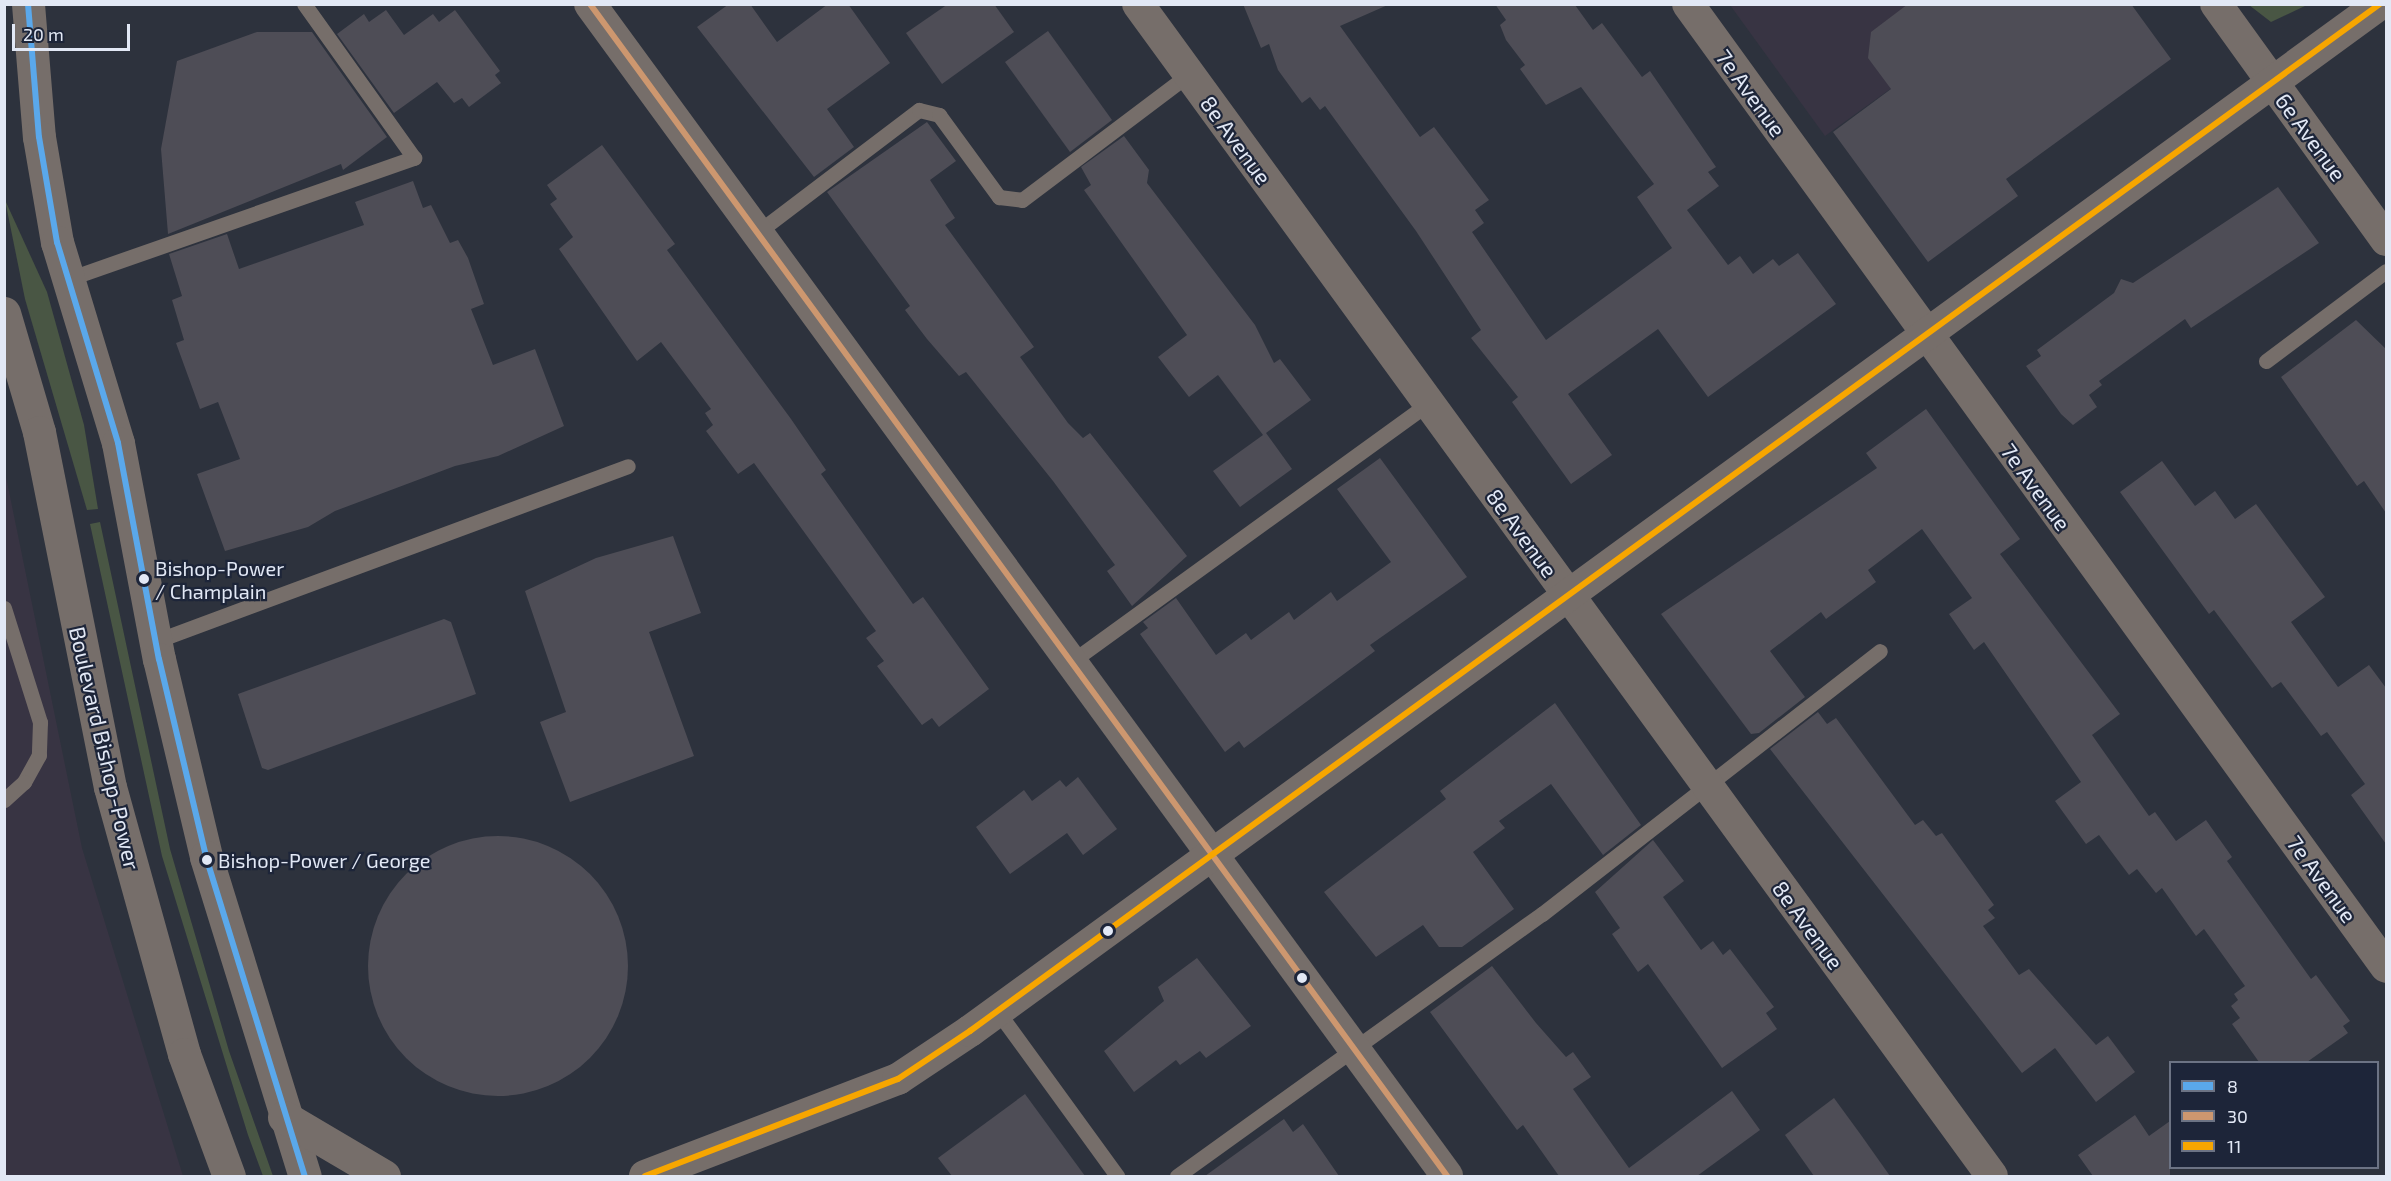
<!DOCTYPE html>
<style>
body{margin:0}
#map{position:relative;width:2391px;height:1181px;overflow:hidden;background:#2d323d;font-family:"Exo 2",sans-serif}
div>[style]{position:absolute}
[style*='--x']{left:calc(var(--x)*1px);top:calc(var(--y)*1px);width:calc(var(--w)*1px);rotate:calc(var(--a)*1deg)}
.commercial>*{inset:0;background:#383443}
.green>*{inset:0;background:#495644}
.building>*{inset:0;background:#4e4d56}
.round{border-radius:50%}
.service>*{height:15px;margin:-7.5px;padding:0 7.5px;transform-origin:7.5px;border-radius:7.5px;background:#766e6a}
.minor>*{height:32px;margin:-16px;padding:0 16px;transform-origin:16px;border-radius:16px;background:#766e6a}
.tertiary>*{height:33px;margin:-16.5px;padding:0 16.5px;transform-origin:16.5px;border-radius:16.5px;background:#766e6a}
.bus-1>*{height:6px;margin:-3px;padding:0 3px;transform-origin:3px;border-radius:3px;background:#5aa8eb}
.bus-2>*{height:6px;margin:-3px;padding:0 3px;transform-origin:3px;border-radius:3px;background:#cd976f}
.bus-3>*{height:6px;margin:-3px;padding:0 3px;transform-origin:3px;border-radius:3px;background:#f7a600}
.dots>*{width:16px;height:16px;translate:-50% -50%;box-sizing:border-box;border:3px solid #1d2539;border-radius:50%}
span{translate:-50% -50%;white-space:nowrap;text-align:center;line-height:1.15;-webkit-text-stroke:4.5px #1d2539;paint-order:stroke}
.bus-label{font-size:20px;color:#e2e8f5}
.left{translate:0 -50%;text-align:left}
.street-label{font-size:22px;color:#e2e8f5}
.frame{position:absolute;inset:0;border:6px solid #e2e8f5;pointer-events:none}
.legend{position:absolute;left:2169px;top:1061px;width:210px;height:108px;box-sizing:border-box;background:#1d2539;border:2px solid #6c7384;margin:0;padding:8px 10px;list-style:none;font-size:18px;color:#e2e8f5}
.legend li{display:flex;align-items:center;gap:12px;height:30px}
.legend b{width:30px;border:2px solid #6c7384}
.scale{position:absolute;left:12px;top:24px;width:118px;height:27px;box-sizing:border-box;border:3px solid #e2e8f5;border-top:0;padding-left:8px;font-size:18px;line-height:21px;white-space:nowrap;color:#e2e8f5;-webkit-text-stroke:4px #1d2539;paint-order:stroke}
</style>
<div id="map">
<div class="commercial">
<i style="clip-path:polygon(1730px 5px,2007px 5px,1825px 136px)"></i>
<i style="clip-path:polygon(4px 467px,82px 848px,183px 1176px,5px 1176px)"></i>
</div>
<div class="green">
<i style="clip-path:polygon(2249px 5px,2307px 5px,2271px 22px)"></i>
<i style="clip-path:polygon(5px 200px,47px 292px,84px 425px,98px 509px,87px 510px,25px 299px)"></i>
<i style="clip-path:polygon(100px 522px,170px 849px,229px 1051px,273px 1176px,263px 1176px,248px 1135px,162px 856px,90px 524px)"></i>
</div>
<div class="building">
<i style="clip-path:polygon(729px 4px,750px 4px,777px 42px,828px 4px,848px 4px,890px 63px,827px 109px,854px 147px,814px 177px,697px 27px)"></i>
<i style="clip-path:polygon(948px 4px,994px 4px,1014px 32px,942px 84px,906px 33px)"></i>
<i style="clip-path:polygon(1243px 4px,1390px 4px,1340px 26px,1420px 137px,1434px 127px,1489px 200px,1475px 210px,1484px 223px,1472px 232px,1546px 340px,1672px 248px,1637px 197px,1654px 184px,1581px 87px,1546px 105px,1520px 69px,1525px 65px,1506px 40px,1500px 25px,1506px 20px,1495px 4px,1575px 5px,1593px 30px,1602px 23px,1642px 77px,1650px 71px,1716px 167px,1708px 172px,1719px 186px,1687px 210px,1728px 265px,1740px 256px,1753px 274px,1773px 259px,1779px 266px,1798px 253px,1836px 304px,1708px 397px,1658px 329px,1568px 394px,1612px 455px,1571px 484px,1512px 402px,1518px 397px,1471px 338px,1481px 330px,1416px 231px,1325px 106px,1320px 110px,1310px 97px,1302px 103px,1278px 70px,1269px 44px,1261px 48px)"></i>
<i style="clip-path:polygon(1908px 4px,2131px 4px,2171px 59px,2006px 179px,2018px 196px,1928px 262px,1833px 132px,1891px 89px,1868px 58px,1871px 32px)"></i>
<i style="clip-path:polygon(386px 10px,404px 35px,433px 14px,439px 22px,455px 10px,500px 71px,495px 75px,501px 83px,469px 107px,462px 98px,454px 103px,437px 82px,394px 113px,337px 34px,364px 14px,369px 22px)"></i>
<i style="clip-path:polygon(1048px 31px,1112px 120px,1070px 152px,1005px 62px)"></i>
<i style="clip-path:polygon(257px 32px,312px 32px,387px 137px,343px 170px,341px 164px,168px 234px,161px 149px,177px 61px)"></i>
<i style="clip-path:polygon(927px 122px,956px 161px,930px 180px,955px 218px,945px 225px,1034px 347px,1020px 357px,1068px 423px,1083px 438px,1090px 433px,1187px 556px,1132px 606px,1107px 571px,1115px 565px,1053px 481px,966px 372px,959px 376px,927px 339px,905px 310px,910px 306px,827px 192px)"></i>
<i style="clip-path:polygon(1124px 136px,1149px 170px,1147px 183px,1255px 325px,1274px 363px,1280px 359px,1311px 400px,1266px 433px,1292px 469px,1240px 507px,1213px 471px,1263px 435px,1218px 375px,1189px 397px,1158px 357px,1187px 335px,1084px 190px,1091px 185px,1081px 167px)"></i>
<i style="clip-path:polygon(602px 145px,675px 244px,667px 250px,791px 419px,826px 470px,821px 474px,913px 604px,923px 597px,989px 689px,939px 727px,932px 718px,922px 725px,877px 666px,884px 661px,866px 638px,876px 631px,754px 463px,738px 474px,706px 431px,713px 425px,705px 413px,711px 409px,661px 342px,637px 361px,559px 249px,573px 237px,550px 204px,557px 199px,547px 185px)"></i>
<i style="clip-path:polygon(413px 181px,423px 208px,431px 205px,450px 243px,458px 240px,468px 258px,484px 304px,471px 309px,493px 365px,535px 349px,564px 426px,498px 456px,455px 466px,335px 511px,308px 527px,225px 551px,197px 474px,240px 459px,218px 402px,200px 409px,176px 343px,184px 340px,172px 300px,182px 296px,169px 254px,227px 234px,239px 269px,364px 225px,355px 202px)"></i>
<i style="clip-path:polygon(2278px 187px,2319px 243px,2191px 328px,2185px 319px,2099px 381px,2102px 385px,2089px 395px,2097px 407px,2073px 425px,2061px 414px,2026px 366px,2041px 356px,2037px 350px,2114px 293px,2121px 279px,2133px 283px)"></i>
<i style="clip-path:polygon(2356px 320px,2386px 349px,2386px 513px,2364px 481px,2357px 486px,2281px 377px)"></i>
<i style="clip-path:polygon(1926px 409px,2020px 539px,2000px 554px,2120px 714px,2092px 735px,2149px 816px,2155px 812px,2176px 841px,2206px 820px,2232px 857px,2227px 861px,2311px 979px,2316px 975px,2350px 1021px,2343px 1026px,2348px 1033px,2307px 1062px,2259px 1062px,2232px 1024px,2240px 1018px,2231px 1006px,2238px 1000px,2234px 994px,2245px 986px,2204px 929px,2196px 936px,2162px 888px,2156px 893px,2137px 869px,2129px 875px,2099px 835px,2086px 844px,2055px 801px,2081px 782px,1984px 642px,1974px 650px,1949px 614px,1972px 598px,1922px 529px,1868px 570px,1876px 582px,1826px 619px,1821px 612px,1770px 651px,1805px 697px,1759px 733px,1751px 734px,1661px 614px,1877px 468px,1866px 453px)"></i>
<i style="clip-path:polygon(1380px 458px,1467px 577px,1370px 645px,1375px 651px,1244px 748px,1239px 741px,1225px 752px,1140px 634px,1148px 628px,1143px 622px,1176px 598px,1216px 655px,1246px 633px,1251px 640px,1289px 612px,1294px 620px,1331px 592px,1337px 601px,1391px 562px,1337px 489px)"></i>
<i style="clip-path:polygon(2162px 461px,2195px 506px,2215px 491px,2235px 519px,2256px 504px,2325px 597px,2291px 622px,2338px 687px,2369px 665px,2386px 688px,2386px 844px,2351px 795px,2365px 784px,2327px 732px,2321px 736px,2281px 682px,2272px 688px,2214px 610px,2209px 614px,2120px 492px)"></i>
<i style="clip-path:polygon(673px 536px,701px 613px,649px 632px,694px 756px,570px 802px,540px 722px,566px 712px,525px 591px,596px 558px)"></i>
<i style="clip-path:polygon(444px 619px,451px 622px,476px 694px,268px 770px,262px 768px,238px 694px)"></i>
<i style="clip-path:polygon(1555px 703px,1641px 825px,1603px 855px,1551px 784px,1499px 821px,1505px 828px,1473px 852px,1514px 909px,1462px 947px,1439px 947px,1423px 925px,1376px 957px,1324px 892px,1446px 799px,1440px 791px)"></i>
<i style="clip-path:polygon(1818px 712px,1827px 724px,1836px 718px,1915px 825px,1923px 820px,1936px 836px,1942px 833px,1994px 905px,1988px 910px,1995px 918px,1983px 926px,2019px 975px,2029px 969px,2096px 1045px,2108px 1036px,2135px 1072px,2096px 1102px,2055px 1048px,2022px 1073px,1770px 749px)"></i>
<i style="clip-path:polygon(1078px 777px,1117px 829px,1083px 855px,1067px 833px,1010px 874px,976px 827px,1024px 790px,1032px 801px,1060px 780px,1066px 787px)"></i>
<i class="round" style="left:368px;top:836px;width:260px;height:260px"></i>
<i style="clip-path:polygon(1653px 840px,1684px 881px,1663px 897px,1701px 950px,1713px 941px,1723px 955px,1730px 949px,1774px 1007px,1766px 1013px,1777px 1029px,1722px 1068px,1648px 964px,1638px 972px,1612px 934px,1620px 928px,1595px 892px)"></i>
<i style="clip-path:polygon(1197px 958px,1251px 1026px,1206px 1058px,1200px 1051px,1180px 1065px,1176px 1060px,1134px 1092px,1104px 1051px,1164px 1001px,1158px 987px)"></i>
<i style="clip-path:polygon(1492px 966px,1536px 1023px,1566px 1057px,1573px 1052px,1591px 1077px,1573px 1089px,1629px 1168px,1732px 1091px,1760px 1130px,1697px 1176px,1559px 1176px,1523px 1125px,1517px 1130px,1430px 1012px)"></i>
<i style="clip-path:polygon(1025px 1094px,1085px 1176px,952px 1176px,938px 1158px)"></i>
<i style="clip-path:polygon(1834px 1098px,1861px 1135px,1890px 1176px,1814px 1176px,1785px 1135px)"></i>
<i style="clip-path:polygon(2135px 1115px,2149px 1136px,2170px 1121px,2170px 1176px,2093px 1176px,2078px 1155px)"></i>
<i style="clip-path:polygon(1284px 1119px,1293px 1132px,1303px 1124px,1339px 1176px,1205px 1176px)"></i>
</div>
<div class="service">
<i style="--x:758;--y:232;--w:202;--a:-37.2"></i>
<i style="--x:919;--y:110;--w:21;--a:14"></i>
<i style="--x:939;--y:115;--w:102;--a:53.8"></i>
<i style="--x:999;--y:197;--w:23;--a:7"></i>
<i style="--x:1022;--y:200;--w:208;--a:-37"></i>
<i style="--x:68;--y:279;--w:367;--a:-19.3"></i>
<i style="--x:414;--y:158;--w:189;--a:-125.5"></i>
<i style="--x:2266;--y:361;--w:150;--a:-36.9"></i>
<i style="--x:4;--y:608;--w:120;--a:72.5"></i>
<i style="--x:40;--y:722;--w:33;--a:92"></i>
<i style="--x:39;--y:755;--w:31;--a:119"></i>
<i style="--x:24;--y:782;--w:27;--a:138"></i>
<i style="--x:156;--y:641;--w:503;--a:-20.34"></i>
<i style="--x:1071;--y:662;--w:442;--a:-35.9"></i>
<i style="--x:998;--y:1012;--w:203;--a:54"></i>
<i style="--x:1177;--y:1176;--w:449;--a:-35.7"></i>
<i style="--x:1542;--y:914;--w:428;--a:-37.9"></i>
</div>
<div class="minor">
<i style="--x:590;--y:4;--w:1452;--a:53.82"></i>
<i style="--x:1138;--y:4;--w:1450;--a:53.92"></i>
<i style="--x:1688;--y:4;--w:1189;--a:54.06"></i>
<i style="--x:2216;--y:4;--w:291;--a:54.2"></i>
<i style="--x:645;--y:1176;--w:271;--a:-21"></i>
<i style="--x:898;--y:1079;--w:87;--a:-33.7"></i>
<i style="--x:970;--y:1031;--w:1744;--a:-36.07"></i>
</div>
<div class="tertiary">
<i style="--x:28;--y:4;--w:133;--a:85.3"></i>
<i style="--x:39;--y:137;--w:107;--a:80.3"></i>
<i style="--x:57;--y:242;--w:210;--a:73.1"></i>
<i style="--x:118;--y:443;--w:220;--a:79.3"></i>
<i style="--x:159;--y:659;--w:204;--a:76.6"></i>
<i style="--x:206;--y:857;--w:334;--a:72.8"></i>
<i style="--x:4;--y:313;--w:124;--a:73.6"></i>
<i style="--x:39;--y:432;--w:362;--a:78.7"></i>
<i style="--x:110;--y:787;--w:277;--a:74.5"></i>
<i style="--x:184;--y:1054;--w:130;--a:69.8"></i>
<i style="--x:284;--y:1117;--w:116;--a:30.5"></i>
</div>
<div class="bus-1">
<i style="--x:28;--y:4;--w:133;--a:85.3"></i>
<i style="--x:39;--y:137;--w:107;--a:80.3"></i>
<i style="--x:57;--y:242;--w:210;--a:73.1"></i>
<i style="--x:118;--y:443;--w:220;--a:79.3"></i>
<i style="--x:159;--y:659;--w:204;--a:76.6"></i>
<i style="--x:206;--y:857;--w:334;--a:72.8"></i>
</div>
<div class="bus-2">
<i style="--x:590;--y:4;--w:1452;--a:53.82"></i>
</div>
<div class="bus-3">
<i style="--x:645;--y:1176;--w:271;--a:-21"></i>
<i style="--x:898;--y:1079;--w:87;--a:-33.7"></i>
<i style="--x:970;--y:1031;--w:1744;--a:-36.07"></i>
</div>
<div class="dots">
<i style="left:144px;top:579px;background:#e2e8f5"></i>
<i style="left:207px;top:860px;background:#e2e8f5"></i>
<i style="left:1108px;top:931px;background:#e2e8f5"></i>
<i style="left:1302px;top:978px;background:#e2e8f5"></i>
</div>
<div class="bus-label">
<span class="left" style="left:155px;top:580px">Bishop-Power<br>/ Champlain</span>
<span class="left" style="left:218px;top:860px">Bishop-Power / George</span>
</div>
<div class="street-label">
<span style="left:1751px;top:93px;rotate:54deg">7e Avenue</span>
<span style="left:2311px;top:137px;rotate:54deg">6e Avenue</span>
<span style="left:1236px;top:140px;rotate:54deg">8e Avenue</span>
<span style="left:2036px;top:487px;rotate:54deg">7e Avenue</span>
<span style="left:1522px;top:533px;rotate:54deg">8e Avenue</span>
<span style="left:105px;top:748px;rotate:77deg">Boulevard Bishop-Power</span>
<span style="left:2322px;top:879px;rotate:54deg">7e Avenue</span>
<span style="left:1808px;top:925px;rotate:54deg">8e Avenue</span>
</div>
<div class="frame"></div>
<ul class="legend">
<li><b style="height:8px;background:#5aa8eb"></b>8</li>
<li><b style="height:8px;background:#cd976f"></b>30</li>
<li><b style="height:8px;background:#f7a600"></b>11</li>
</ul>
<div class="scale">20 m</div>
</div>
